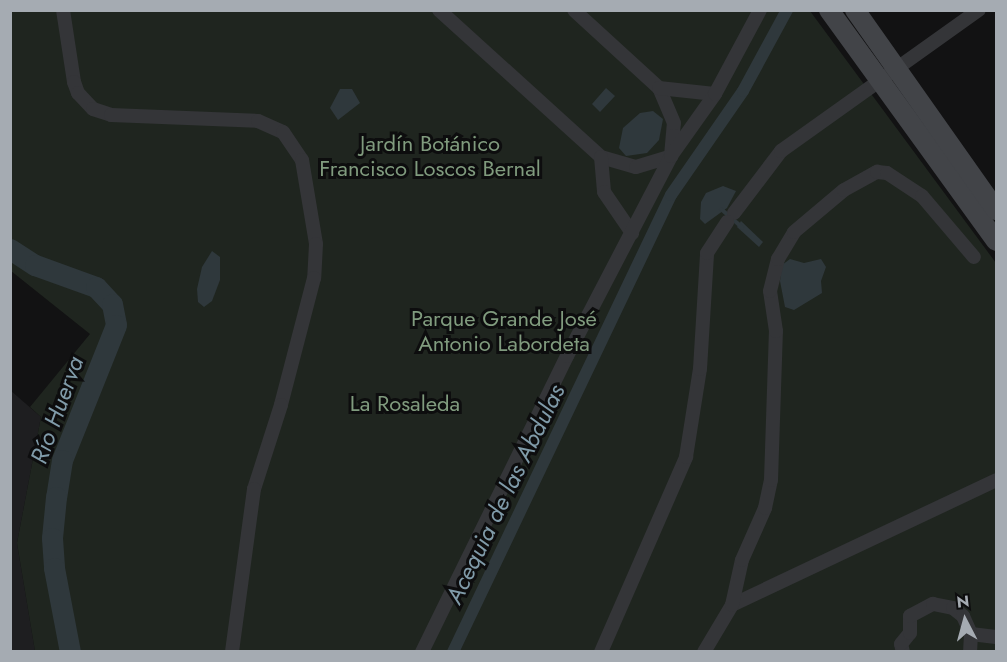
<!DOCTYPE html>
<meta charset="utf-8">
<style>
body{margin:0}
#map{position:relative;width:1007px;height:662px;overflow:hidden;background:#121213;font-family:Jost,sans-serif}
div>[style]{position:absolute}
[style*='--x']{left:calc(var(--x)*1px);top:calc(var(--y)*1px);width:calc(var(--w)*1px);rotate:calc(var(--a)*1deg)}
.built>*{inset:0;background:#1e1e20}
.green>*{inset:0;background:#1f251f}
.water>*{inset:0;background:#2f383c}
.stream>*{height:4px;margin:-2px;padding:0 2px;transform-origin:2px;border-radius:2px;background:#2f383c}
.canal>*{height:12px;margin:-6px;padding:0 6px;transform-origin:6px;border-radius:6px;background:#2f383c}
.river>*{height:21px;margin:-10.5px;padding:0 10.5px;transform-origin:10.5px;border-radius:10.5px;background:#2f383c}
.street>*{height:14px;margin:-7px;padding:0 7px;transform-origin:7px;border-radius:7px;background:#343538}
.secondary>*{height:20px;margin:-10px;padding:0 10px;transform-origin:10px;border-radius:10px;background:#424448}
span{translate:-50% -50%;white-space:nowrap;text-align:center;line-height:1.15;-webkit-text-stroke:6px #0d0d0e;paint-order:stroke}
.park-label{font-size:22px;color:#809b7e}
.water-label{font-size:24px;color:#809ba9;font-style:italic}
.frame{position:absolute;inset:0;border:12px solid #a5abb2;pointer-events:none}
.north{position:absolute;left:935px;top:590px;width:60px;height:60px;-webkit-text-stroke:4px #0d0d0e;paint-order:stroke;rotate:354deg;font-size:16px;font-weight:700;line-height:24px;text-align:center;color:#a5abb2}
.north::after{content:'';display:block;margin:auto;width:21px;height:27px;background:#a5abb2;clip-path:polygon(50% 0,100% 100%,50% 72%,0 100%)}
</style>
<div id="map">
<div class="built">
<i style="clip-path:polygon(10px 390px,41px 417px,17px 543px,35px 651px,11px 651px)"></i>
</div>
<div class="green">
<i style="clip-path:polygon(10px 11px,810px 11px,996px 263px,996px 651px,35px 651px,17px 543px,41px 417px,30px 407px,90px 334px,11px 271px)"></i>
</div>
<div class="water">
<i style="clip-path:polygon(606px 88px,615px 96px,600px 112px,592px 104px)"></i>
<i style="clip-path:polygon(340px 89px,352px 89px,360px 103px,338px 120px,330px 108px)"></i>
<i style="clip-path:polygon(653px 111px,663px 119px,659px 140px,647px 153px,626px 156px,619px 148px,623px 128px,640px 113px)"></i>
<i style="clip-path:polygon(723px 186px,736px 191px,727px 208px,705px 224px,700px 219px,701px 202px,706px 193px)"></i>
<i style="clip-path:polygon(741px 221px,763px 242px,759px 247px,737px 227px)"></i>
<i style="clip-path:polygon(212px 251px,220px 257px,220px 280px,212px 301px,204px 307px,198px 302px,197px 289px,202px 267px)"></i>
<i style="clip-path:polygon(790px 259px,804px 263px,821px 259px,826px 267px,821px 281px,822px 293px,794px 310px,785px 307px,780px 281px,782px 265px)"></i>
</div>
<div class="stream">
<i style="--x:721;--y:209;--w:28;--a:41"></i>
</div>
<div class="canal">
<i style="--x:453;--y:652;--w:506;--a:-64.5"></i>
<i style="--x:671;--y:195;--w:126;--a:-55.3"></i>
<i style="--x:743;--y:91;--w:92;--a:-61.5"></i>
</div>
<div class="river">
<i style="--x:10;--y:249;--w:30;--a:33"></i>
<i style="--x:35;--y:265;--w:65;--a:19.8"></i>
<i style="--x:96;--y:287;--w:23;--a:47"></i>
<i style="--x:112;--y:304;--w:21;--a:79"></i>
<i style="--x:116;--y:325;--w:145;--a:111.8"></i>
<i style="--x:62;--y:460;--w:37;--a:99"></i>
<i style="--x:56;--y:497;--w:41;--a:95.6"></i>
<i style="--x:52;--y:538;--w:30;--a:86"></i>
<i style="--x:54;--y:568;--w:86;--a:79.2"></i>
</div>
<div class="street">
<i style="--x:63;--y:10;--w:73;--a:81.3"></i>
<i style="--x:74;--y:82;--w:12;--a:70"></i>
<i style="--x:78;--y:93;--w:22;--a:47"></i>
<i style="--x:93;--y:109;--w:19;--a:18"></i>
<i style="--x:111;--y:115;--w:147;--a:2.3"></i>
<i style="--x:258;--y:121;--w:27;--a:24"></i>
<i style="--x:283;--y:132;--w:34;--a:56"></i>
<i style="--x:302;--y:160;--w:85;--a:80.5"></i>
<i style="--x:316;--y:244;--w:34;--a:93"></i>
<i style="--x:314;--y:278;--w:131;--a:104.6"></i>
<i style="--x:281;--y:405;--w:88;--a:107.8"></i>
<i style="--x:254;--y:489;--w:164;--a:97.7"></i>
<i style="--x:439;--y:10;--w:219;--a:42.2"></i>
<i style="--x:601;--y:157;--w:36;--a:16"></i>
<i style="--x:636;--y:167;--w:37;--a:-17"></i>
<i style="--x:671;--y:156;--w:33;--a:-85"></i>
<i style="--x:674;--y:123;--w:38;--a:-113"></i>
<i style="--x:659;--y:88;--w:115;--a:-137.5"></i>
<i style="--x:659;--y:88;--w:56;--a:6.1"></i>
<i style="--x:601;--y:157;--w:35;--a:85"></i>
<i style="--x:604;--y:192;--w:50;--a:55.7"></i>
<i style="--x:734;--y:213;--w:78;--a:-52.8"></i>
<i style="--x:781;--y:151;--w:243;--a:-35.5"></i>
<i style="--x:732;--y:605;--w:292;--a:-25.3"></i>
<i style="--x:971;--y:634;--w:25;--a:7"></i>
<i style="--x:422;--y:652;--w:330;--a:-63.9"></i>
<i style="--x:567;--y:356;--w:225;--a:-62.5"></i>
<i style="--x:671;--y:156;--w:76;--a:-54.6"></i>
<i style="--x:715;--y:94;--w:95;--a:-61.8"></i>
<i style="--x:601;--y:652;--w:213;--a:-66.4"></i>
<i style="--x:686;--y:457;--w:89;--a:-81"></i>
<i style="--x:700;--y:369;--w:116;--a:-86.5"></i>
<i style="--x:707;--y:253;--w:37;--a:-57"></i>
<i style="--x:704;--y:652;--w:55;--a:-59.2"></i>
<i style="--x:732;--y:605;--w:46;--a:-77.5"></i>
<i style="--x:742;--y:560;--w:57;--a:-66.1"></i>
<i style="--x:765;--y:508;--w:29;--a:-78"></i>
<i style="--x:771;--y:480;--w:149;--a:-88.1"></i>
<i style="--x:776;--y:331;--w:40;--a:-98.5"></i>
<i style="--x:770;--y:291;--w:33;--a:-76"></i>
<i style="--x:778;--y:259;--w:31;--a:-59"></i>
<i style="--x:794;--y:232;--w:65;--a:-40"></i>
<i style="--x:844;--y:190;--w:38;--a:-29"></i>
<i style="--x:877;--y:172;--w:10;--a:6"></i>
<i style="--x:887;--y:173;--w:42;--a:33.3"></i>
<i style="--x:922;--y:196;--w:80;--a:49.6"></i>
<i style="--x:903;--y:652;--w:8;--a:-104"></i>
<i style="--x:901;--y:644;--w:14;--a:-51"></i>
<i style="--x:910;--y:633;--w:17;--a:-90"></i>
<i style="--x:910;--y:616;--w:26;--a:-28"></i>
<i style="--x:933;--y:604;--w:20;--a:11"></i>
<i style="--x:953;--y:608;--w:13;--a:39"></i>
<i style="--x:963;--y:616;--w:20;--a:66"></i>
<i style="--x:971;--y:634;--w:18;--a:93"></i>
</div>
<div class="secondary">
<i style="--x:829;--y:10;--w:285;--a:54.1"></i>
<i style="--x:855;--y:10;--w:245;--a:54.8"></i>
</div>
<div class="park-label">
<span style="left:430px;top:156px">Jardín Botánico<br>Francisco Loscos Bernal</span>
<span style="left:504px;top:331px">Parque Grande José<br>Antonio Labordeta</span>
<span style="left:405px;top:404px">La Rosaleda</span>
</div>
<div class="water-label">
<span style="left:57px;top:410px;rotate:-70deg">Río Huerva</span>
<span style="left:505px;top:494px;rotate:-64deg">Acequia de las Abdulas</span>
</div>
<div class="frame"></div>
<div class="north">N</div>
</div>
